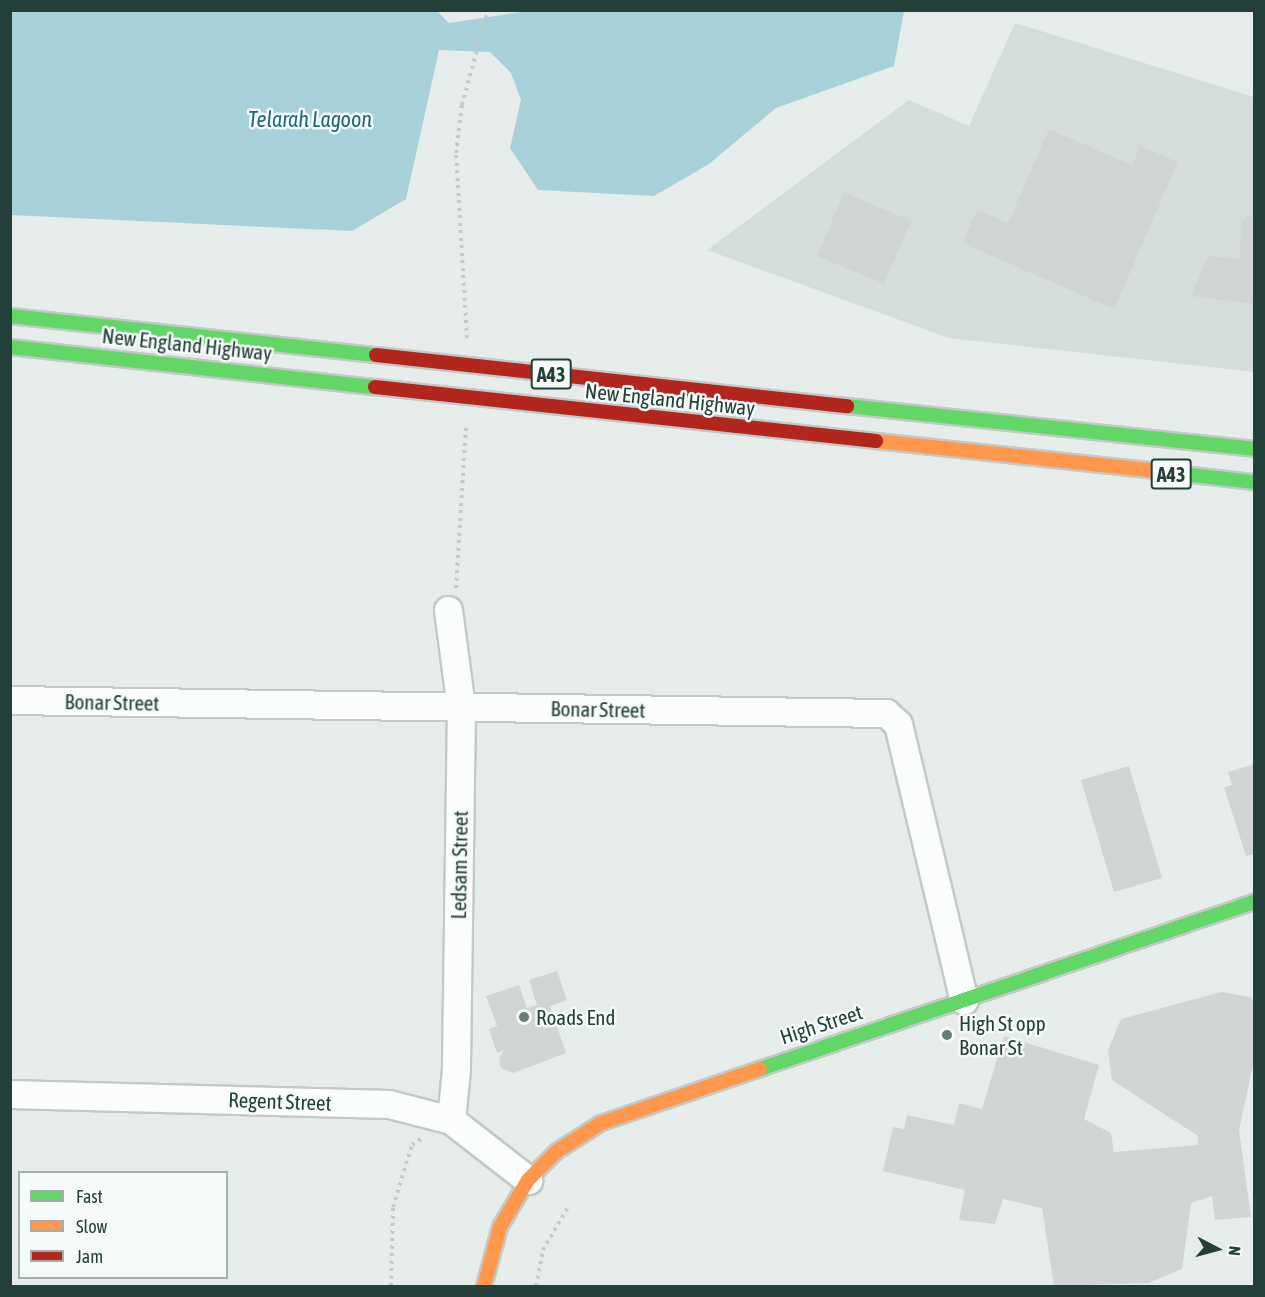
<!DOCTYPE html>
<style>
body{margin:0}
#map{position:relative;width:1265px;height:1297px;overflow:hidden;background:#e6ece9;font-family:"Asap Condensed",sans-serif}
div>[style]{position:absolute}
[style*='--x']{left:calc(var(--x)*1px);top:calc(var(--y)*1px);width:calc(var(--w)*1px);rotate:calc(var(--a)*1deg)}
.built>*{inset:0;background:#d4ddd9}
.water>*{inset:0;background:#a8d0d9}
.building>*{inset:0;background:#d0d5d3}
.path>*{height:4px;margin-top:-2px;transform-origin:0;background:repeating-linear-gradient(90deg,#c2cbc9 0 3px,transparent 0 7.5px)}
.roads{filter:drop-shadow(2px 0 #c3c9c6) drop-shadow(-2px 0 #c3c9c6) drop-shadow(0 2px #c3c9c6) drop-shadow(0 -2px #c3c9c6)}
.street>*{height:27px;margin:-13.5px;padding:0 13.5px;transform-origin:13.5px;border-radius:13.5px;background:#fbfcfc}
.fast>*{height:14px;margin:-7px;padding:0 7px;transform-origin:7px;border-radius:7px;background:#63d668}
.slow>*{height:14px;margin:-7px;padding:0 7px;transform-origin:7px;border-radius:7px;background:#ff974d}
.jam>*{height:14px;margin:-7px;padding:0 7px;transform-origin:7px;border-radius:7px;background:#b3261e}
.dots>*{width:16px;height:16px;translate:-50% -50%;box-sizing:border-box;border:3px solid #f5faf8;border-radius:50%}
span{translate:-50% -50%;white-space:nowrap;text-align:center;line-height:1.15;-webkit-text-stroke:5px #f5faf8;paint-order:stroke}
.shield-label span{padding:2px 4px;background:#f5faf8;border:2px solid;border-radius:4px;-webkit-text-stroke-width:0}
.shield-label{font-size:20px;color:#233f39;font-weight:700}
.street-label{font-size:21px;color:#233f39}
.poi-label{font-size:21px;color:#233f39}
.left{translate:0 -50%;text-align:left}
.water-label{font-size:22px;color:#1d687c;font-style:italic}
.frame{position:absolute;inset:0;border:12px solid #233f39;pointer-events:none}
.legend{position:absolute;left:18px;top:1171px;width:210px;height:108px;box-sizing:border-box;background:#f5faf8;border:2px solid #a1afac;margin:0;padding:8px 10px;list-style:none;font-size:18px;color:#233f39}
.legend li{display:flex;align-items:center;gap:12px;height:30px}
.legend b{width:30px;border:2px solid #a1afac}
.north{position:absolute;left:1187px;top:1219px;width:60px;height:60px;-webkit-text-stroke:4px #f5faf8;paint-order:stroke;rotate:96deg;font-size:16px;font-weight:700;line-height:24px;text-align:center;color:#233f39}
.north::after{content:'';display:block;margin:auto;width:21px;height:27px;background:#233f39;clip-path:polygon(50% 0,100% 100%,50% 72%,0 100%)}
</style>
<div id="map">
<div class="built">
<i style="clip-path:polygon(1015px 23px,1254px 97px,1254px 372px,949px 338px,707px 250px,909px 100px,969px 126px)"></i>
</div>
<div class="water">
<i style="clip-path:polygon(437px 11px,449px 23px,535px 10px,904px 11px,894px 66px,776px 108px,709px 164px,654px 196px,538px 190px,510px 148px,521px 100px,511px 73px,490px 52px,439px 50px,406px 199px,352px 231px,11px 215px,11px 11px)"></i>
</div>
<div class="building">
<i style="clip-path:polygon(1049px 129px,1132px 165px,1140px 146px,1178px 162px,1114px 309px,962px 243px,977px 210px,1008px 223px)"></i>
<i style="clip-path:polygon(844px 192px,911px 221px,884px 284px,817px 256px)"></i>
<i style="clip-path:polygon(1254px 213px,1254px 304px,1191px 296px,1208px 256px,1239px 259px,1242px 220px)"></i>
<i style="clip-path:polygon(1254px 764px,1254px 854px,1246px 856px,1224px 787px,1232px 785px,1228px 772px)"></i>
<i style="clip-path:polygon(1129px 766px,1162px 878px,1114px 892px,1081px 780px)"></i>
<i style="clip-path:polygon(557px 971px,567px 1000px,550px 1006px,566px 1053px,513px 1073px,501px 1068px,499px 1058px,504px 1050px,497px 1053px,489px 1029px,497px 1026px,486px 996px,519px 985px,527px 1008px,537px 1005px,529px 980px)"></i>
<i style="clip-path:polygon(1221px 992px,1251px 997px,1254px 1004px,1254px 1060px,1239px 1130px,1251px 1217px,1215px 1220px,1212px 1196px,1191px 1203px,1182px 1269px,1148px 1283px,1054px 1286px,1042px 1208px,1003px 1199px,995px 1224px,959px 1220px,965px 1190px,883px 1171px,893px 1127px,904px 1129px,907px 1115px,954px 1125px,959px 1103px,982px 1109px,1004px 1036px,1099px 1065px,1084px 1119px,1111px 1133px,1114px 1152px,1198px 1145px,1198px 1136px,1112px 1080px,1108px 1050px,1121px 1019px)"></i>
</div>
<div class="path">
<i style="--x:467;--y:338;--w:185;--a:-93.4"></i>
<i style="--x:456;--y:153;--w:48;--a:-82.9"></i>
<i style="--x:462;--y:105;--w:98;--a:-74.7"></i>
<i style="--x:456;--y:588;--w:163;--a:-86.5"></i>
<i style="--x:391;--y:1286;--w:79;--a:-88.5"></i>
<i style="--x:393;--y:1207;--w:65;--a:-73"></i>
<i style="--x:412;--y:1145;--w:12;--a:-35"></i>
<i style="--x:536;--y:1286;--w:37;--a:-79"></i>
<i style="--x:543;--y:1250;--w:48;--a:-59.7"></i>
</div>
<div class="roads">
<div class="street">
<i style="--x:448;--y:610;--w:98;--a:82.4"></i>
<i style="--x:461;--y:707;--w:362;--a:90.8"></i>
<i style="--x:456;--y:1069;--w:51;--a:95.6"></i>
<i style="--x:10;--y:700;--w:876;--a:0.85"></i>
<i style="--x:886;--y:713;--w:16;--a:43"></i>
<i style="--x:898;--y:724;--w:284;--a:76.6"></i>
<i style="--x:10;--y:1094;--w:379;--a:1.5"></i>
<i style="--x:389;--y:1104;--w:64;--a:14.5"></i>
<i style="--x:451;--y:1120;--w:98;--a:37.9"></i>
</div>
<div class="fast">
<i style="--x:10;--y:316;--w:368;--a:6.1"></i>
<i style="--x:10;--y:347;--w:367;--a:6.3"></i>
<i style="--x:847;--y:406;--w:409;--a:6"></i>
<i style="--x:1157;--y:471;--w:98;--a:6.5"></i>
<i style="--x:760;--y:1069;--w:521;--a:-18.68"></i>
</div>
<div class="slow">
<i style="--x:876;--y:441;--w:283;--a:6.1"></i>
<i style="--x:484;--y:1286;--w:61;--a:-74.8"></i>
<i style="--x:500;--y:1227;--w:55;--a:-59.2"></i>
<i style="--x:528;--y:1180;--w:40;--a:-45"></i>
<i style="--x:556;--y:1152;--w:54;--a:-32.8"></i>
<i style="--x:601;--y:1123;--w:168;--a:-18.8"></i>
</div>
<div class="jam">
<i style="--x:376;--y:355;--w:474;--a:6.2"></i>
<i style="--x:375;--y:387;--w:504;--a:6.15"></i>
</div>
</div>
<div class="dots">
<i style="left:524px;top:1017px;background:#677c77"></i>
<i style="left:947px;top:1035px;background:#677c77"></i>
</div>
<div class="shield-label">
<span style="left:551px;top:374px">A43</span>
<span style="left:1171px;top:474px">A43</span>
</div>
<div class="street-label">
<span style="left:187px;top:344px;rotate:6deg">New England Highway</span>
<span style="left:670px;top:399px;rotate:6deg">New England Highway</span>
<span style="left:112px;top:702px;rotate:1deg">Bonar Street</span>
<span style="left:598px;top:709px;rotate:1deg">Bonar Street</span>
<span style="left:459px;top:865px;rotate:-89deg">Ledsam Street</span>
<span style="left:821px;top:1024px;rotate:-18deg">High Street</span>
<span style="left:280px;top:1101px;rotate:2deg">Regent Street</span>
</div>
<div class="poi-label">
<span class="left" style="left:536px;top:1017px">Roads End</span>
<span class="left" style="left:959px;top:1035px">High St opp<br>Bonar St</span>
</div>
<div class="water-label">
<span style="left:310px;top:120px">Telarah Lagoon</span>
</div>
<div class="frame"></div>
<ul class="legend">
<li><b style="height:8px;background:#63d668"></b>Fast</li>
<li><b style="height:8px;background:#ff974d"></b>Slow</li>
<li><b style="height:8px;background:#b3261e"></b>Jam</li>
</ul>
<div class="north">N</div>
</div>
